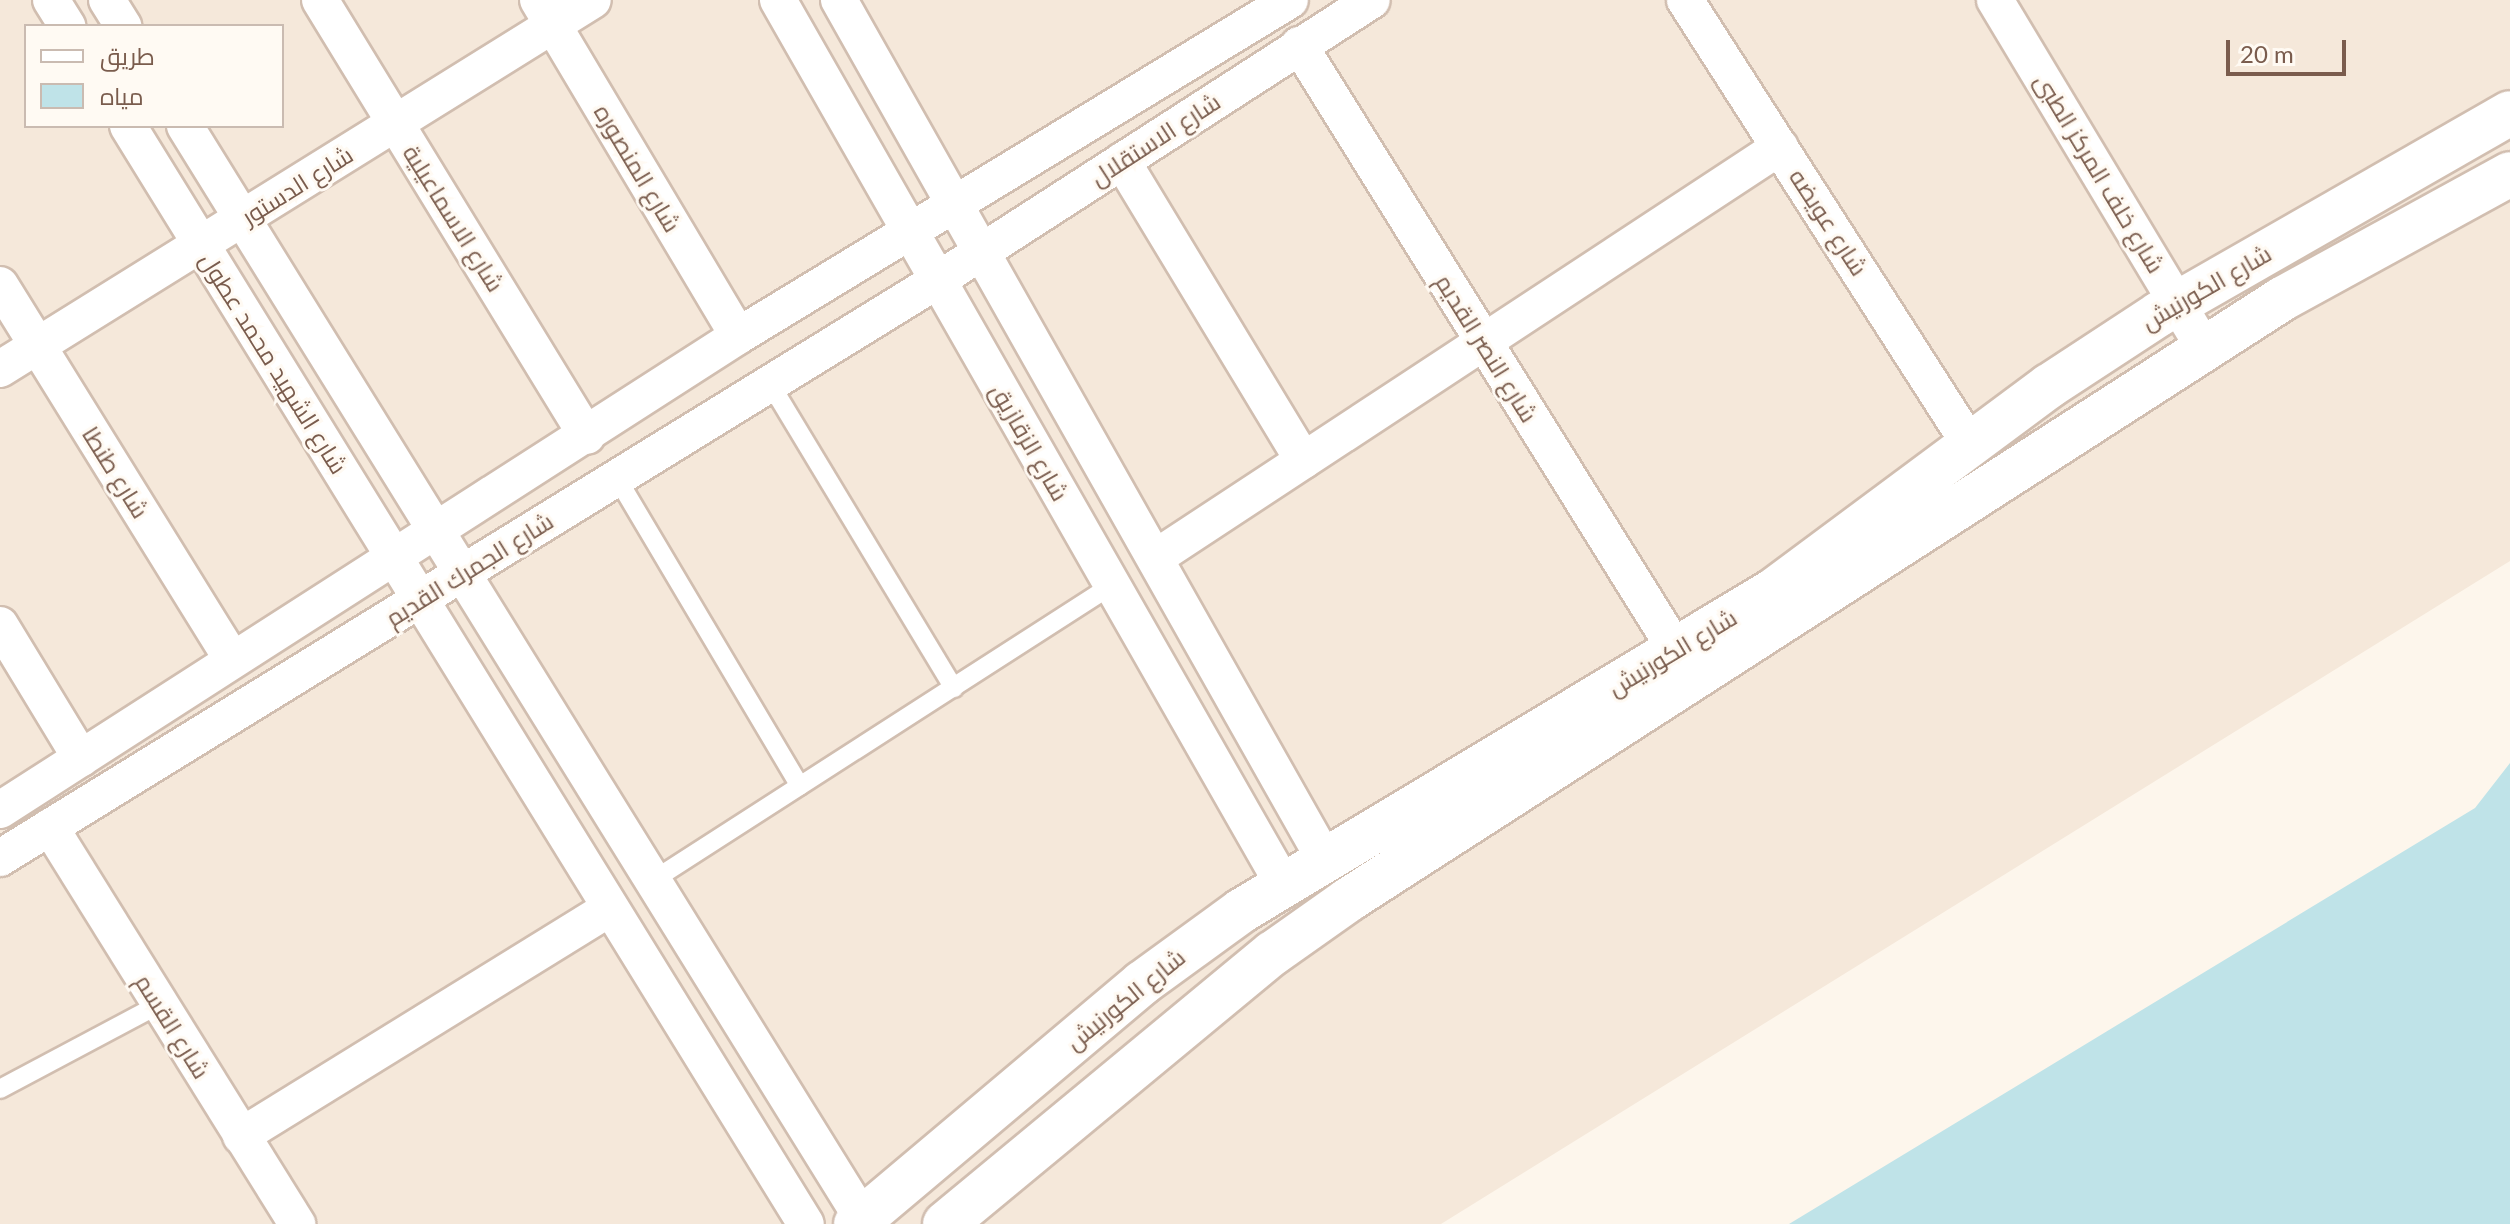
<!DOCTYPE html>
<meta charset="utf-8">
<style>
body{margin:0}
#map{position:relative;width:2510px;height:1224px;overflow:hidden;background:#fdf6ec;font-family:Lato,Cairo,sans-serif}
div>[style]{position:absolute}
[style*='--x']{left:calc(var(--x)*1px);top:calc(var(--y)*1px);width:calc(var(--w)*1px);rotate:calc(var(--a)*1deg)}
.residential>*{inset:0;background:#f5e8da}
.water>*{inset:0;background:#bfe3e8}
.roads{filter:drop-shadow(2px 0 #d1beb0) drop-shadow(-2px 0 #d1beb0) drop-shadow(0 2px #d1beb0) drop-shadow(0 -2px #d1beb0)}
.lane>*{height:18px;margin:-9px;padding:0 9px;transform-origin:9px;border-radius:9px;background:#fff}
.street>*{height:36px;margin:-18px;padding:0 18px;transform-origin:18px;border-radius:18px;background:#fff}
.secondary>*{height:44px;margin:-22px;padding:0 22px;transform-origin:22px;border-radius:22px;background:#fff}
span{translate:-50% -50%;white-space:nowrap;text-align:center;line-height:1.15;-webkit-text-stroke:6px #fffaf3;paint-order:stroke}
.street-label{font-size:24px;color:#7a5c4d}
.legend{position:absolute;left:24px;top:24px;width:260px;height:104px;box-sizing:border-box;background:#fffaf3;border:2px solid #cabbb1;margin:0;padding:10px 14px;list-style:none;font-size:24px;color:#7a5c4d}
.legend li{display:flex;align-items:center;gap:16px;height:40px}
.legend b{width:40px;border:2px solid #cabbb1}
.scale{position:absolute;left:2226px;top:40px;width:120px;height:36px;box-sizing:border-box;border:4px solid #7a5c4d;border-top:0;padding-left:10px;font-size:24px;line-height:28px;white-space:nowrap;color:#7a5c4d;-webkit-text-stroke:6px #fffaf3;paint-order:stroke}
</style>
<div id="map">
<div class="residential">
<i style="clip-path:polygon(evenodd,0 0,2510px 0,2510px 561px,1441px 1224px,0 1224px,0 0,26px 26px,282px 26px,282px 126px,26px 126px,26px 26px)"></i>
</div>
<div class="water">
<i style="clip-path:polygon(2510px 763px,2510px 1224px,1789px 1224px,2475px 808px)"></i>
</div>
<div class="roads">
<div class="lane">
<i style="--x:771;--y:385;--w:354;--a:58.9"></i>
<i style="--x:617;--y:478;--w:358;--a:59.3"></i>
<i style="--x:652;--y:881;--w:547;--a:-32.76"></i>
<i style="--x:0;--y:1089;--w:181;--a:-28"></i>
</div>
<div class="street">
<i style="--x:51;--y:0;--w:31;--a:58"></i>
<i style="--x:107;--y:0;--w:31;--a:58"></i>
<i style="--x:320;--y:0;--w:511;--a:58.52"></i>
<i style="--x:538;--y:0;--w:391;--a:59.2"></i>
<i style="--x:778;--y:0;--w:1018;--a:60.26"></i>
<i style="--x:839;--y:0;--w:988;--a:60.53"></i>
<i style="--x:1685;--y:0;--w:530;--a:57.33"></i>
<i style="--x:1995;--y:0;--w:406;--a:59"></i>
<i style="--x:1299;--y:45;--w:713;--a:58.07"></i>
<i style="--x:128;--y:126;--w:1290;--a:58.31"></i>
<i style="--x:185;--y:126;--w:1285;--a:58.2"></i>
<i style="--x:1122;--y:161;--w:350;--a:58.8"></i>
<i style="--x:0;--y:285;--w:439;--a:58.2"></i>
<i style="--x:0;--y:369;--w:698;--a:-31.89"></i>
<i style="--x:1155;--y:558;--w:748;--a:-33.33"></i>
<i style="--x:0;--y:625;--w:156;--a:58.7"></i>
<i style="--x:0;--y:810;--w:877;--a:-32.71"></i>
<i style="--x:738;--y:336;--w:646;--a:-31.33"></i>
<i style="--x:50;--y:827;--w:468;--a:58.1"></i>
<i style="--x:0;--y:858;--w:1102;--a:-31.64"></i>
<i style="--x:938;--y:280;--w:516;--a:-32.83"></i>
<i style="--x:241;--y:1136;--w:432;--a:-31.7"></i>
</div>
<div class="secondary">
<i style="--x:856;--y:1224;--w:374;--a:-40.1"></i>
<i style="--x:1142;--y:983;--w:122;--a:-36"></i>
<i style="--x:1241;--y:911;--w:621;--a:-31.03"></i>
<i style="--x:1773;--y:591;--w:344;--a:-36.6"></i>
<i style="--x:2049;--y:386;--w:131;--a:-33.2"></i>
<i style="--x:2159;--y:314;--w:404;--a:-29.8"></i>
<i style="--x:945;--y:1224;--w:425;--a:-39.6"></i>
<i style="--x:1273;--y:953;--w:92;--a:-35.2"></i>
<i style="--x:1348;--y:900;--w:1111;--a:-32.76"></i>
<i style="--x:2282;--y:299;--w:260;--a:-28.7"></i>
</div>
</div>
<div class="street-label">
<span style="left:1155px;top:139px;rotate:-33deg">شارع الاستقلال</span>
<span style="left:638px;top:168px;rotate:59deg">شارع المنصوره</span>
<span style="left:2100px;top:173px;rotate:59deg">شارع خلف المركز الطبى</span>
<span style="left:297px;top:185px;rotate:-32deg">شارع الدستور</span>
<span style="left:454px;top:218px;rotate:58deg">شارع الاسماعيلية</span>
<span style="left:1829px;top:222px;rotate:57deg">شارع عويضه</span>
<span style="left:2206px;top:287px;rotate:-30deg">شارع الكورنيش</span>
<span style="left:1487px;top:348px;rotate:58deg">شارع النصر القديم</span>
<span style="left:274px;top:363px;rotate:58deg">شارع الشهيد محمد عطول</span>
<span style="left:1030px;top:442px;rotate:60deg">شارع الزقازيق</span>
<span style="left:116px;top:472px;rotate:58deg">شارع طنطا</span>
<span style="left:469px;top:569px;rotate:-32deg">شارع الجمرك القديم</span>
<span style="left:1672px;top:652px;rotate:-31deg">شارع الكورنيش</span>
<span style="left:1125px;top:999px;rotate:-39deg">شارع الكورنيش</span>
<span style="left:173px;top:1026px;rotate:58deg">شارع القسم</span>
</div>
<ul class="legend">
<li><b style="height:10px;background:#fff"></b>طريق</li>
<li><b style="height:22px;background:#bfe3e8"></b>مياه</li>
</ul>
<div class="scale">20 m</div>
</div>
